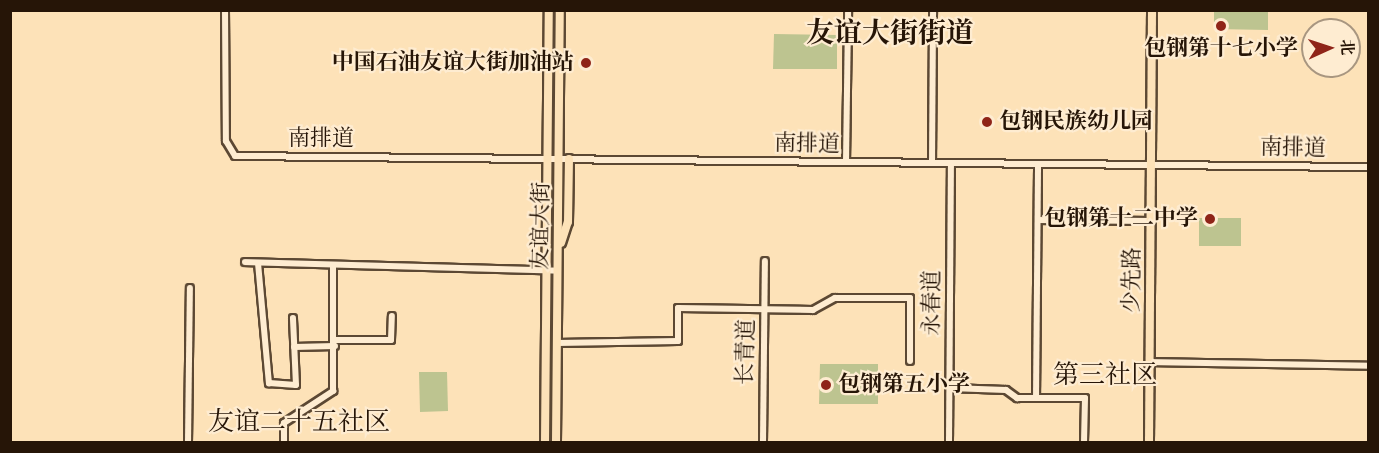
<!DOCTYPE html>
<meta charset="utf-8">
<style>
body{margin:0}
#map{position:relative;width:1379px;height:453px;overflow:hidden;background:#fde2b8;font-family:Cardo,"Noto Serif SC",serif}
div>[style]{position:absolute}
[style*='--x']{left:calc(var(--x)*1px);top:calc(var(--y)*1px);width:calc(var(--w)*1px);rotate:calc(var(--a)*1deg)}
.green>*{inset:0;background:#bdc490}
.roads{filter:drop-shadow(2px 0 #5c4833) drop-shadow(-2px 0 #5c4833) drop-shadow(0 2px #5c4833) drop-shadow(0 -2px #5c4833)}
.minor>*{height:6px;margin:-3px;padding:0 3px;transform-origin:3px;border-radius:3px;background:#feecd1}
.major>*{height:8px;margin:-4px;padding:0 4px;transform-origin:4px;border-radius:4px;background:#fde2b8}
.dots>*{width:16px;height:16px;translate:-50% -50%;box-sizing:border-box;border:3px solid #feecd1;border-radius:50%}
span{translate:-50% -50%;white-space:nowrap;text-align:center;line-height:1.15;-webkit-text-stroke:4.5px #feecd1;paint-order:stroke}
.poi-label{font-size:22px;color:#261507;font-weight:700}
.right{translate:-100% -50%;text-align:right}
.left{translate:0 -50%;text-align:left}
.street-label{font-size:22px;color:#261507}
.quarter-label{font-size:26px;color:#261507}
.district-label{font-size:28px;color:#261507;font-weight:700}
.frame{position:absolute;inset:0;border:12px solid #261507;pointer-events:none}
.north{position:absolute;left:1301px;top:18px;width:60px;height:60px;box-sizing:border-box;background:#feecd1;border:2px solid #a89680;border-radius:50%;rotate:87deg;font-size:16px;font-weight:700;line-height:24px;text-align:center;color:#261507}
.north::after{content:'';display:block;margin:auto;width:21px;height:27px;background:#8f2418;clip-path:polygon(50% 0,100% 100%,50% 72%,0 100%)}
</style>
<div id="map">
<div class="green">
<i style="clip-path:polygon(1214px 11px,1268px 11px,1268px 30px,1214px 29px)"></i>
<i style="clip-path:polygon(774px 34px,837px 35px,837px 69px,773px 69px)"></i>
<i style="clip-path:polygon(1199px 218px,1241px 218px,1241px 246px,1199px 246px)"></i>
<i style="clip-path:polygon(820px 364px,878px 364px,878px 404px,819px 404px)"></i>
<i style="clip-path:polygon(419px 372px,447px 372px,448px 411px,420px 412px)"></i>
</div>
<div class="roads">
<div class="minor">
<i style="--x:225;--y:10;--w:131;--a:89.6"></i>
<i style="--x:226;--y:141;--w:17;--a:59"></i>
<i style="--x:235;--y:156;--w:1133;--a:0.56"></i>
<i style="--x:846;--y:162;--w:152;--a:-89.2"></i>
<i style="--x:932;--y:163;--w:153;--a:-89.6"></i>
<i style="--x:1038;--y:220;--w:112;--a:0.5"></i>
<i style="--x:245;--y:262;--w:313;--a:1.6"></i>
<i style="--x:258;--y:263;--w:121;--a:84.8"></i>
<i style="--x:269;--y:383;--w:27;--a:4"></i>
<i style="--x:296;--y:385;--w:67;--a:-92.6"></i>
<i style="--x:335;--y:340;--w:56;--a:0"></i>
<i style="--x:391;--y:340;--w:24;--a:-88"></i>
<i style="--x:557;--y:343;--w:121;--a:-0.9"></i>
<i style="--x:678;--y:341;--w:33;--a:-90"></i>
<i style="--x:678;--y:308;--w:135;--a:0.8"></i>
<i style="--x:813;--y:310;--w:25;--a:-29"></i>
<i style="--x:835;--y:298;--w:75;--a:0"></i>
<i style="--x:910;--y:298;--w:63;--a:90"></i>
<i style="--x:294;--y:347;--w:41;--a:-1.4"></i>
<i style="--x:1149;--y:362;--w:219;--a:1"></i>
<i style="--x:950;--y:388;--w:56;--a:2"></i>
<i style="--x:1006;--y:390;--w:14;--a:36"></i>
<i style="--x:1017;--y:398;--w:68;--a:0"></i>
<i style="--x:1085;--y:398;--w:44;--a:91.3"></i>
<i style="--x:1036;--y:398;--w:234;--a:-89.5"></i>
<i style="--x:188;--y:442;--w:154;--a:-89.3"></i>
<i style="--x:284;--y:442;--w:19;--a:-90"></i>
<i style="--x:284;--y:423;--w:59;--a:-33.1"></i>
<i style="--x:333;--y:391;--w:125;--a:-90"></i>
<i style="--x:763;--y:442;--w:181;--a:-89.4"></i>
<i style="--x:949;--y:442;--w:279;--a:-89.6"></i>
</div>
<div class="major">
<i style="--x:561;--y:243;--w:22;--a:-72"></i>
<i style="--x:568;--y:222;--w:63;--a:-89.1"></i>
<i style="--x:545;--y:442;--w:432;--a:-89.5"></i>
<i style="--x:556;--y:442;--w:432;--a:-89.5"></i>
<i style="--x:1149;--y:442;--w:432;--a:-89.6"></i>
</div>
</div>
<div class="dots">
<i style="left:1221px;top:26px;background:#8f2418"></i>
<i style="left:586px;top:63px;background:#8f2418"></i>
<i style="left:987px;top:122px;background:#8f2418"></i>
<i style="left:1210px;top:219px;background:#8f2418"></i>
<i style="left:826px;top:385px;background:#8f2418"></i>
</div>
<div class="poi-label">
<span style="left:1221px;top:49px">包钢第十七小学</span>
<span class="right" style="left:574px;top:63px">中国石油友谊大街加油站</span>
<span class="left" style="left:999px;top:122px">包钢民族幼儿园</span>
<span class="right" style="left:1198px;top:219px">包钢第十二中学</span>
<span class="left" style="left:838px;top:385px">包钢第五小学</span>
</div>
<div class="street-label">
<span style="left:321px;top:139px">南排道</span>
<span style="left:807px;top:144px;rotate:1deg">南排道</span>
<span style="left:1293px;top:148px;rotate:1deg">南排道</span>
<span style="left:541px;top:226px;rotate:-89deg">友谊大街</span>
<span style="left:1132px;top:280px;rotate:-89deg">少先路</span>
<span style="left:932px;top:303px;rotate:-90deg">永春道</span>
<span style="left:746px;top:352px;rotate:-89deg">长青道</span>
</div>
<div class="quarter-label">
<span style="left:1105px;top:375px">第三社区</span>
<span style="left:299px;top:422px">友谊二十五社区</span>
</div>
<div class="district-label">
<span style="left:890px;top:33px">友谊大街街道</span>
</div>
<div class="frame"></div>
<div class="north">北</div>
</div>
